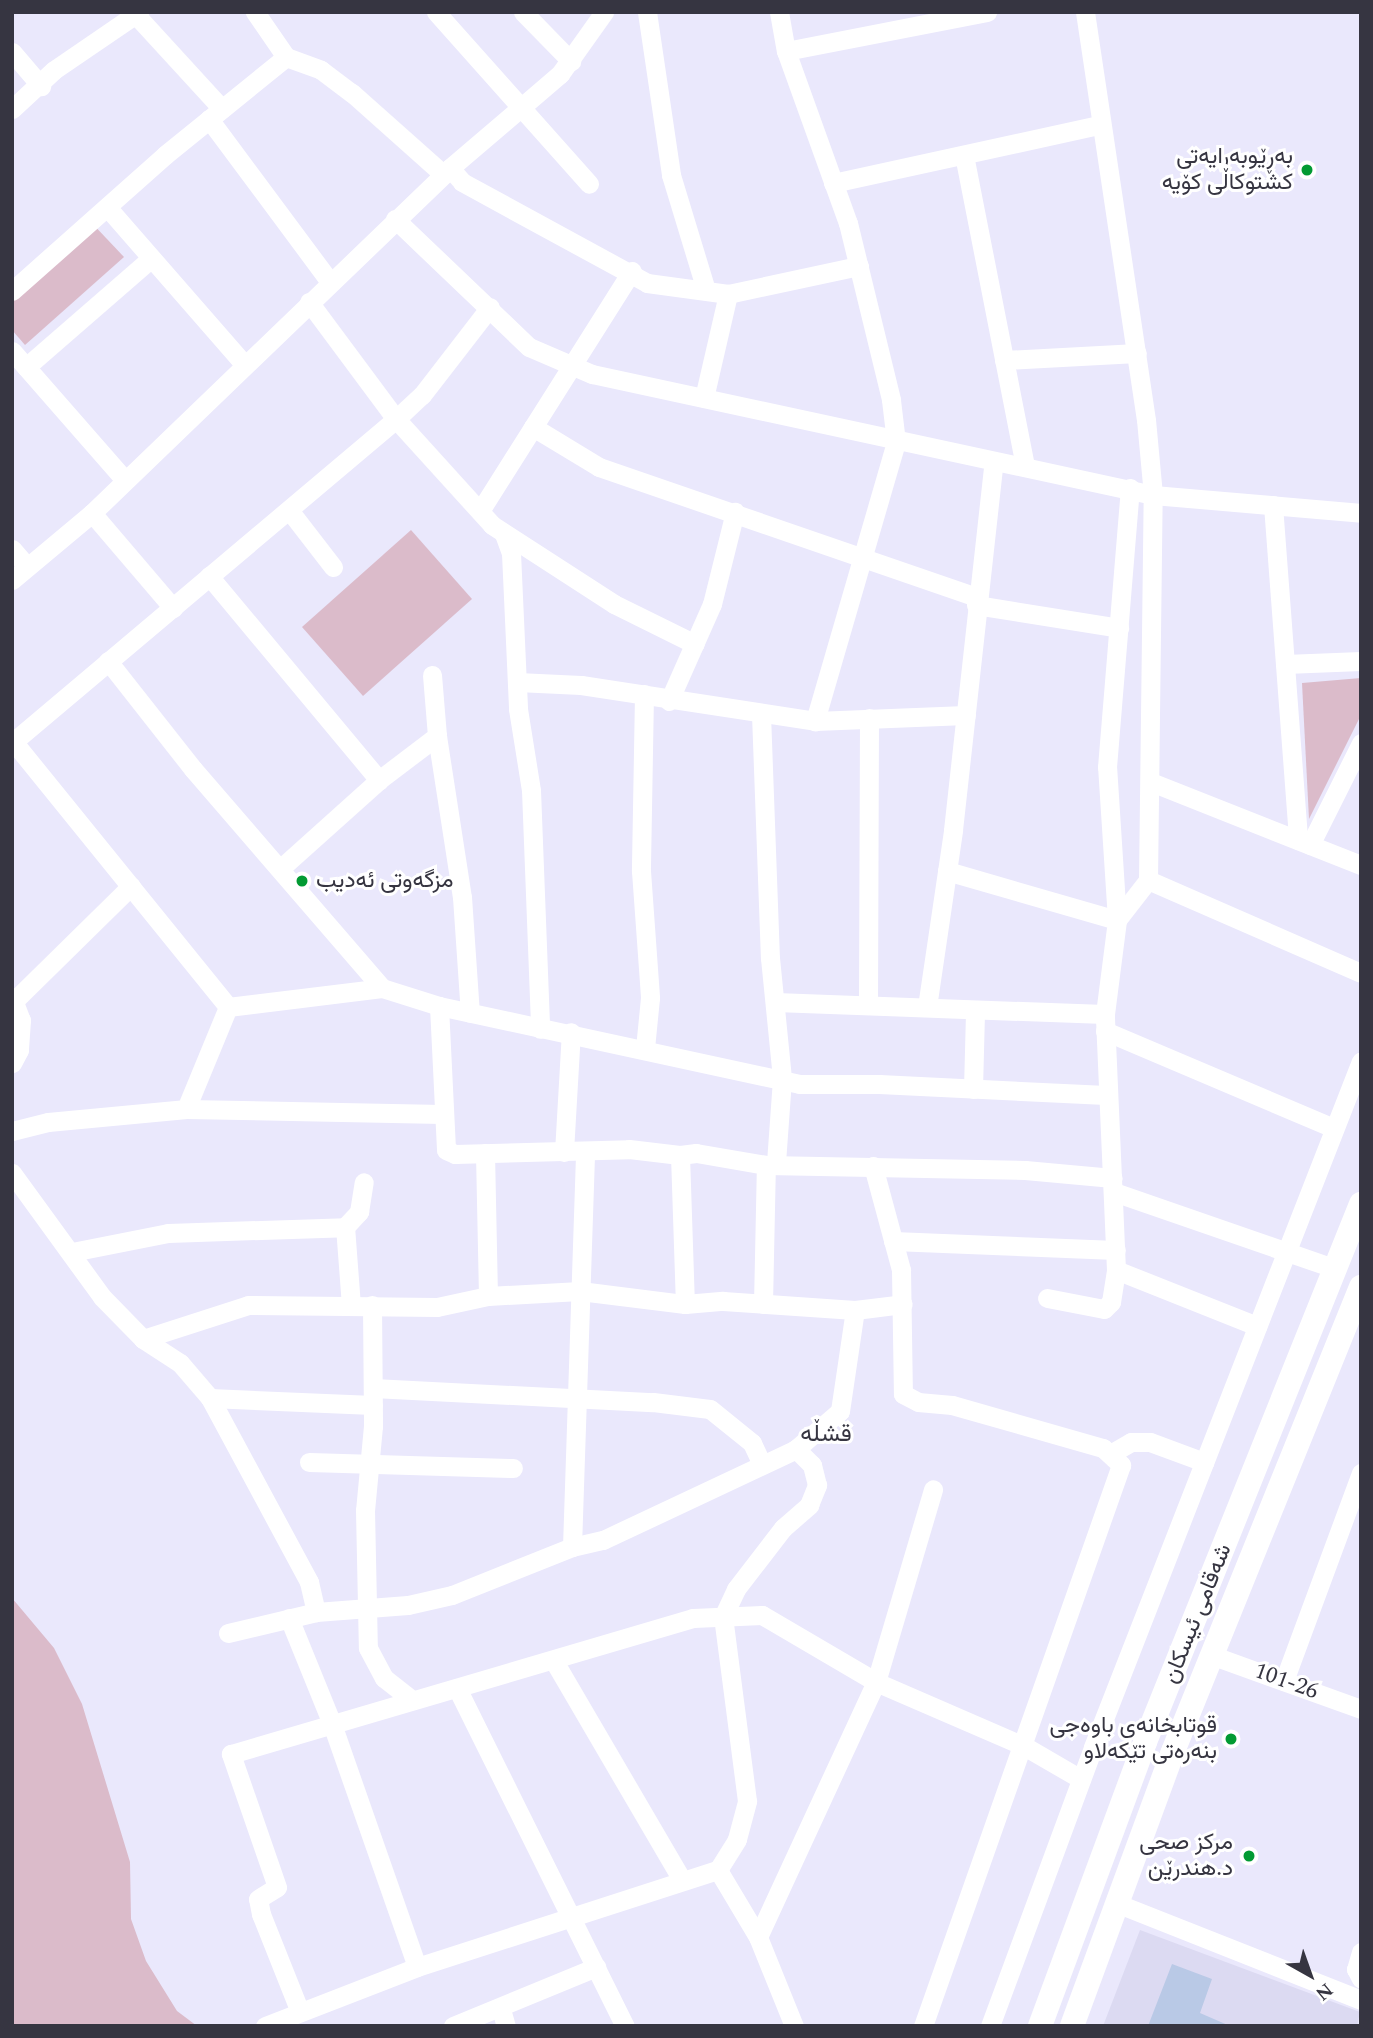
<!DOCTYPE html>
<meta charset="utf-8">
<style>
body{margin:0}
#map{position:relative;width:1373px;height:2038px;overflow:hidden;background:#eae8fc;font-family:Spectral,Vazirmatn,serif}
div>[style]{position:absolute}
[style*='--x']{left:calc(var(--x)*1px);top:calc(var(--y)*1px);width:calc(var(--w)*1px);rotate:calc(var(--a)*1deg)}
.built>*{inset:0;background:#dcdaf2}
.green>*{inset:0;background:#dbbbca}
.building>*{inset:0;background:#b9c9e6}
.minor>*{height:19px;margin:-9.5px;padding:0 9.5px;transform-origin:9.5px;border-radius:9.5px;background:#fff}
.major>*{height:24px;margin:-12px;padding:0 12px;transform-origin:12px;border-radius:12px;background:#fff}
.dots>*{width:19px;height:19px;translate:-50% -50%;box-sizing:border-box;border:4px solid #fff;border-radius:50%}
span{translate:-50% -50%;white-space:nowrap;text-align:center;line-height:1.15;-webkit-text-stroke:6px #fff;paint-order:stroke}
.poi-label{font-size:23px;color:#363541}
.right{translate:-100% -50%;text-align:right}
.left{translate:0 -50%;text-align:left}
.street-label{font-size:23px;color:#363541}
.neighbourhood-label{font-size:24px;color:#363541}
.frame{position:absolute;inset:0;border:14px solid #363541;pointer-events:none}
.north{position:absolute;left:1275px;top:1940px;width:70px;height:70px;-webkit-text-stroke:5px #fff;paint-order:stroke;rotate:140deg;font-size:19px;font-weight:700;line-height:28px;text-align:center;color:#363541}
.north::after{content:'';display:block;margin:auto;width:24px;height:32px;background:#363541;clip-path:polygon(50% 0,100% 100%,50% 72%,0 100%)}
</style>
<div id="map">
<div class="built">
<i style="clip-path:polygon(1140px 1930px,1360px 2012px,1357px 2026px,1103px 2026px)"></i>
</div>
<div class="green">
<i style="clip-path:polygon(89px 220px,124px 257px,25px 345px,12px 330px,12px 288px)"></i>
<i style="clip-path:polygon(411px 530px,472px 599px,363px 696px,302px 627px)"></i>
<i style="clip-path:polygon(1361px 678px,1361px 715px,1309px 819px,1302px 683px)"></i>
<i style="clip-path:polygon(12px 1598px,54px 1648px,82px 1704px,130px 1862px,131px 1919px,146px 1961px,177px 2011px,197px 2026px,12px 2026px)"></i>
</div>
<div class="building">
<i style="clip-path:polygon(1172px 1964px,1212px 1979px,1200px 2013px,1230px 2026px,1148px 2026px)"></i>
</div>
<div class="minor">
<i style="--x:436;--y:12;--w:230;--a:48.3"></i>
<i style="--x:523;--y:12;--w:69;--a:45.6"></i>
<i style="--x:647;--y:12;--w:165;--a:81.6"></i>
<i style="--x:671;--y:175;--w:120;--a:73.1"></i>
<i style="--x:779;--y:12;--w:40;--a:80"></i>
<i style="--x:786;--y:51;--w:183;--a:70.2"></i>
<i style="--x:848;--y:223;--w:182;--a:76.3"></i>
<i style="--x:891;--y:400;--w:42;--a:83.2"></i>
<i style="--x:896;--y:442;--w:291;--a:106.2"></i>
<i style="--x:136;--y:15;--w:127;--a:47.5"></i>
<i style="--x:786;--y:51;--w:205;--a:-11"></i>
<i style="--x:12;--y:52;--w:45;--a:49.5"></i>
<i style="--x:286;--y:57;--w:37;--a:20"></i>
<i style="--x:321;--y:70;--w:39;--a:37"></i>
<i style="--x:352;--y:93;--w:122;--a:41.7"></i>
<i style="--x:12;--y:109;--w:57;--a:-42.9"></i>
<i style="--x:54;--y:70;--w:103;--a:-34.3"></i>
<i style="--x:209;--y:119;--w:203;--a:53.4"></i>
<i style="--x:964;--y:155;--w:318;--a:78.9"></i>
<i style="--x:450;--y:168;--w:18;--a:49"></i>
<i style="--x:462;--y:182;--w:211;--a:28.6"></i>
<i style="--x:647;--y:283;--w:82;--a:7.7"></i>
<i style="--x:728;--y:294;--w:134;--a:-12.1"></i>
<i style="--x:833;--y:183;--w:273;--a:-12.3"></i>
<i style="--x:107;--y:207;--w:208;--a:48.9"></i>
<i style="--x:395;--y:219;--w:185;--a:43.7"></i>
<i style="--x:529;--y:347;--w:69;--a:23.2"></i>
<i style="--x:592;--y:374;--w:574;--a:12.17"></i>
<i style="--x:1153;--y:495;--w:209;--a:4.9"></i>
<i style="--x:12;--y:291;--w:205;--a:-41.6"></i>
<i style="--x:165;--y:155;--w:156;--a:-39"></i>
<i style="--x:286;--y:57;--w:55;--a:-124.6"></i>
<i style="--x:309;--y:302;--w:146;--a:53.4"></i>
<i style="--x:396;--y:419;--w:143;--a:47.8"></i>
<i style="--x:492;--y:525;--w:145;--a:32.9"></i>
<i style="--x:614;--y:604;--w:90;--a:26.3"></i>
<i style="--x:12;--y:351;--w:170;--a:48.8"></i>
<i style="--x:1004;--y:360;--w:133;--a:-3"></i>
<i style="--x:26;--y:367;--w:162;--a:-41"></i>
<i style="--x:704;--y:398;--w:107;--a:-77"></i>
<i style="--x:533;--y:427;--w:77;--a:31.2"></i>
<i style="--x:599;--y:467;--w:400;--a:19"></i>
<i style="--x:1273;--y:505;--w:336;--a:85.7"></i>
<i style="--x:289;--y:510;--w:72;--a:52.3"></i>
<i style="--x:480;--y:511;--w:284;--a:-57.7"></i>
<i style="--x:92;--y:513;--w:125;--a:49.5"></i>
<i style="--x:504;--y:534;--w:20;--a:70"></i>
<i style="--x:511;--y:553;--w:156;--a:87.4"></i>
<i style="--x:518;--y:709;--w:82;--a:80.9"></i>
<i style="--x:531;--y:790;--w:239;--a:87.8"></i>
<i style="--x:12;--y:549;--w:23;--a:49"></i>
<i style="--x:209;--y:576;--w:266;--a:50.2"></i>
<i style="--x:12;--y:580;--w:104;--a:-39.9"></i>
<i style="--x:92;--y:513;--w:497;--a:-43.9"></i>
<i style="--x:450;--y:168;--w:145;--a:-40.5"></i>
<i style="--x:560;--y:74;--w:76;--a:-54.6"></i>
<i style="--x:976;--y:605;--w:145;--a:9.1"></i>
<i style="--x:108;--y:661;--w:137;--a:51.8"></i>
<i style="--x:193;--y:769;--w:289;--a:49.2"></i>
<i style="--x:382;--y:988;--w:60;--a:17.5"></i>
<i style="--x:439;--y:1006;--w:368;--a:12.2"></i>
<i style="--x:799;--y:1084;--w:80;--a:0"></i>
<i style="--x:879;--y:1084;--w:227;--a:2.8"></i>
<i style="--x:1285;--y:664;--w:76;--a:-2.3"></i>
<i style="--x:432;--y:675;--w:61;--a:85.3"></i>
<i style="--x:437;--y:736;--w:163;--a:81.2"></i>
<i style="--x:462;--y:897;--w:116;--a:86.1"></i>
<i style="--x:517;--y:682;--w:64;--a:2.7"></i>
<i style="--x:581;--y:685;--w:237;--a:8.7"></i>
<i style="--x:815;--y:721;--w:151;--a:-2.3"></i>
<i style="--x:644;--y:694;--w:177;--a:91"></i>
<i style="--x:641;--y:871;--w:127;--a:85.9"></i>
<i style="--x:650;--y:998;--w:50;--a:95.7"></i>
<i style="--x:669;--y:701;--w:106;--a:-66.1"></i>
<i style="--x:712;--y:604;--w:95;--a:-76"></i>
<i style="--x:761;--y:714;--w:244;--a:87.9"></i>
<i style="--x:770;--y:958;--w:122;--a:84.3"></i>
<i style="--x:782;--y:1079;--w:84;--a:94.1"></i>
<i style="--x:12;--y:740;--w:343;--a:51"></i>
<i style="--x:228;--y:1007;--w:110;--a:112.4"></i>
<i style="--x:13;--y:742;--w:501;--a:-40.14"></i>
<i style="--x:396;--y:419;--w:35;--a:-43"></i>
<i style="--x:422;--y:395;--w:111;--a:-52.3"></i>
<i style="--x:1151;--y:782;--w:226;--a:21.6"></i>
<i style="--x:1310;--y:845;--w:114;--a:-63.4"></i>
<i style="--x:281;--y:868;--w:132;--a:-41.9"></i>
<i style="--x:379;--y:780;--w:73;--a:-37.2"></i>
<i style="--x:947;--y:871;--w:177;--a:16.1"></i>
<i style="--x:1117;--y:920;--w:51;--a:-52.2"></i>
<i style="--x:1148;--y:880;--w:385;--a:-89.3"></i>
<i style="--x:1153;--y:495;--w:75;--a:-95.3"></i>
<i style="--x:1146;--y:420;--w:413;--a:-98.5"></i>
<i style="--x:1148;--y:880;--w:232;--a:23.6"></i>
<i style="--x:12;--y:997;--w:25;--a:69"></i>
<i style="--x:21;--y:1020;--w:30;--a:94"></i>
<i style="--x:19;--y:1050;--w:15;--a:118"></i>
<i style="--x:14;--y:1001;--w:164;--a:-44.5"></i>
<i style="--x:775;--y:1002;--w:330;--a:2.1"></i>
<i style="--x:868;--y:1005;--w:287;--a:-89.8"></i>
<i style="--x:439;--y:1006;--w:144;--a:87.2"></i>
<i style="--x:446;--y:1150;--w:10;--a:24"></i>
<i style="--x:455;--y:1154;--w:174;--a:-1.6"></i>
<i style="--x:629;--y:1149;--w:51;--a:6.7"></i>
<i style="--x:680;--y:1155;--w:16;--a:-7"></i>
<i style="--x:696;--y:1153;--w:71;--a:9.7"></i>
<i style="--x:766;--y:1165;--w:259;--a:1.1"></i>
<i style="--x:1025;--y:1170;--w:88;--a:5.2"></i>
<i style="--x:228;--y:1007;--w:155;--a:-7"></i>
<i style="--x:927;--y:1007;--w:179;--a:-81.6"></i>
<i style="--x:953;--y:830;--w:371;--a:-83.7"></i>
<i style="--x:1105;--y:1031;--w:249;--a:23"></i>
<i style="--x:973;--y:1089;--w:78;--a:-88.5"></i>
<i style="--x:12;--y:1131;--w:37;--a:-14"></i>
<i style="--x:48;--y:1122;--w:139;--a:-5.4"></i>
<i style="--x:186;--y:1109;--w:256;--a:1.1"></i>
<i style="--x:564;--y:1152;--w:120;--a:-86.7"></i>
<i style="--x:485;--y:1153;--w:143;--a:88.8"></i>
<i style="--x:680;--y:1155;--w:149;--a:88.1"></i>
<i style="--x:873;--y:1166;--w:108;--a:74.9"></i>
<i style="--x:901;--y:1270;--w:124;--a:89.1"></i>
<i style="--x:903;--y:1394;--w:17;--a:28"></i>
<i style="--x:918;--y:1402;--w:34;--a:5"></i>
<i style="--x:952;--y:1405;--w:157;--a:15.9"></i>
<i style="--x:1103;--y:1448;--w:25;--a:43"></i>
<i style="--x:1121;--y:1465;--w:595;--a:109.44"></i>
<i style="--x:12;--y:1173;--w:153;--a:54"></i>
<i style="--x:102;--y:1297;--w:59;--a:45.7"></i>
<i style="--x:143;--y:1339;--w:44;--a:33"></i>
<i style="--x:180;--y:1363;--w:46;--a:49.4"></i>
<i style="--x:210;--y:1398;--w:209;--a:61.7"></i>
<i style="--x:309;--y:1582;--w:31;--a:77"></i>
<i style="--x:1114;--y:1192;--w:235;--a:19.1"></i>
<i style="--x:893;--y:1241;--w:223;--a:2.3"></i>
<i style="--x:72;--y:1252;--w:98;--a:-11.2"></i>
<i style="--x:168;--y:1233;--w:177;--a:-1.9"></i>
<i style="--x:1116;--y:1270;--w:152;--a:21.7"></i>
<i style="--x:1047;--y:1298;--w:58;--a:10.9"></i>
<i style="--x:1104;--y:1309;--w:10;--a:-45"></i>
<i style="--x:1111;--y:1302;--w:32;--a:-81"></i>
<i style="--x:1116;--y:1270;--w:256;--a:-92.5"></i>
<i style="--x:1105;--y:1014;--w:95;--a:-82.7"></i>
<i style="--x:1117;--y:920;--w:153;--a:-93.7"></i>
<i style="--x:1107;--y:767;--w:280;--a:-85.3"></i>
<i style="--x:763;--y:1304;--w:139;--a:-88.8"></i>
<i style="--x:372;--y:1305;--w:121;--a:89.5"></i>
<i style="--x:373;--y:1426;--w:84;--a:95.4"></i>
<i style="--x:365;--y:1510;--w:138;--a:88.8"></i>
<i style="--x:368;--y:1648;--w:34;--a:62"></i>
<i style="--x:384;--y:1678;--w:36;--a:38"></i>
<i style="--x:351;--y:1306;--w:79;--a:-94.3"></i>
<i style="--x:345;--y:1227;--w:21;--a:-47"></i>
<i style="--x:359;--y:1212;--w:30;--a:-81"></i>
<i style="--x:143;--y:1339;--w:110;--a:-17.9"></i>
<i style="--x:248;--y:1305;--w:189;--a:0.6"></i>
<i style="--x:437;--y:1307;--w:52;--a:-12.2"></i>
<i style="--x:488;--y:1296;--w:92;--a:-3.1"></i>
<i style="--x:580;--y:1291;--w:106;--a:7.1"></i>
<i style="--x:685;--y:1304;--w:38;--a:-5"></i>
<i style="--x:723;--y:1301;--w:132;--a:3.9"></i>
<i style="--x:855;--y:1310;--w:48;--a:-7.1"></i>
<i style="--x:373;--y:1388;--w:280;--a:2.9"></i>
<i style="--x:653;--y:1402;--w:57;--a:7"></i>
<i style="--x:710;--y:1409;--w:54;--a:39"></i>
<i style="--x:752;--y:1443;--w:23;--a:65"></i>
<i style="--x:210;--y:1398;--w:163;--a:2.5"></i>
<i style="--x:1112;--y:1453;--w:22;--a:-30"></i>
<i style="--x:1131;--y:1442;--w:19;--a:0"></i>
<i style="--x:1150;--y:1442;--w:58;--a:20.3"></i>
<i style="--x:309;--y:1462;--w:204;--a:1.7"></i>
<i style="--x:572;--y:1547;--w:395;--a:-88.1"></i>
<i style="--x:289;--y:1618;--w:114;--a:67.9"></i>
<i style="--x:332;--y:1724;--w:257;--a:70.7"></i>
<i style="--x:228;--y:1633;--w:90;--a:-13.4"></i>
<i style="--x:316;--y:1612;--w:92;--a:-4.4"></i>
<i style="--x:408;--y:1605;--w:45;--a:-12.8"></i>
<i style="--x:452;--y:1595;--w:129;--a:-21.8"></i>
<i style="--x:572;--y:1547;--w:32;--a:-13"></i>
<i style="--x:603;--y:1540;--w:213;--a:-25.2"></i>
<i style="--x:796;--y:1449;--w:58;--a:-40.8"></i>
<i style="--x:840;--y:1411;--w:102;--a:-81.6"></i>
<i style="--x:1211;--y:1655;--w:159;--a:19.8"></i>
<i style="--x:554;--y:1661;--w:254;--a:59.7"></i>
<i style="--x:1284;--y:1681;--w:222;--a:-69.7"></i>
<i style="--x:457;--y:1688;--w:377;--a:63.6"></i>
<i style="--x:718;--y:1870;--w:78;--a:59.2"></i>
<i style="--x:758;--y:1937;--w:96;--a:68"></i>
<i style="--x:1116;--y:1903;--w:264;--a:21.6"></i>
<i style="--x:758;--y:1937;--w:281;--a:-65.2"></i>
<i style="--x:876;--y:1682;--w:201;--a:-73.5"></i>
<i style="--x:1361;--y:1952;--w:18;--a:106"></i>
<i style="--x:1356;--y:1969;--w:11;--a:63"></i>
<i style="--x:501;--y:2009;--w:18;--a:74"></i>
<i style="--x:300;--y:2012;--w:105;--a:-111.7"></i>
<i style="--x:261;--y:1914;--w:15;--a:-101"></i>
<i style="--x:258;--y:1899;--w:22;--a:-32"></i>
<i style="--x:277;--y:1887;--w:141;--a:-109.1"></i>
<i style="--x:231;--y:1754;--w:482;--a:-16.4"></i>
<i style="--x:693;--y:1618;--w:69;--a:-2.5"></i>
<i style="--x:762;--y:1615;--w:132;--a:30.4"></i>
<i style="--x:876;--y:1682;--w:161;--a:23.4"></i>
<i style="--x:1024;--y:1746;--w:66;--a:30.1"></i>
<i style="--x:265;--y:2026;--w:163;--a:-21.2"></i>
<i style="--x:417;--y:1967;--w:316;--a:-17.9"></i>
<i style="--x:718;--y:1870;--w:36;--a:-58"></i>
<i style="--x:737;--y:1839;--w:39;--a:-75"></i>
<i style="--x:747;--y:1801;--w:186;--a:-97.4"></i>
<i style="--x:723;--y:1617;--w:31;--a:-65"></i>
<i style="--x:736;--y:1589;--w:77;--a:-52.4"></i>
<i style="--x:783;--y:1528;--w:35;--a:-41"></i>
<i style="--x:809;--y:1505;--w:22;--a:-68"></i>
<i style="--x:817;--y:1485;--w:21;--a:-104"></i>
<i style="--x:812;--y:1465;--w:23;--a:-135"></i>
<i style="--x:453;--y:2026;--w:155;--a:-22.4"></i>
<i style="--x:990;--y:2026;--w:297;--a:-69.7"></i>
<i style="--x:1093;--y:1747;--w:736;--a:-68.66"></i>
</div>
<div class="major">
<i style="--x:1040;--y:2026;--w:303;--a:-69.7"></i>
<i style="--x:1145;--y:1742;--w:580;--a:-68.13"></i>
<i style="--x:1072;--y:2026;--w:290;--a:-69.8"></i>
<i style="--x:1172;--y:1754;--w:504;--a:-67.97"></i>
</div>
<div class="dots">
<i style="left:1307px;top:170px;background:#029a33"></i>
<i style="left:302px;top:881px;background:#029a33"></i>
<i style="left:1231px;top:1739px;background:#029a33"></i>
<i style="left:1249px;top:1856px;background:#029a33"></i>
</div>
<div class="poi-label">
<span class="right" style="left:1293px;top:170px">بەڕێوبەرایەتی<br>کشتوکاڵی کۆیە</span>
<span class="left" style="left:316px;top:881px">مزگەوتی ئەدیب</span>
<span class="right" style="left:1217px;top:1739px">قوتابخانه‌ی باوه‌جی<br>بنه‌ره‌تی تێكه‌لاو</span>
<span class="right" style="left:1233px;top:1856px">مرکز صحی<br>د.هندرێن</span>
</div>
<div class="street-label">
<span style="left:1198px;top:1614px;rotate:-68deg">شەقامی ئیسکان</span>
<span style="left:1286px;top:1682px;rotate:20deg">101-26</span>
</div>
<div class="neighbourhood-label">
<span style="left:826px;top:1435px">قشڵه‌</span>
</div>
<div class="frame"></div>
<div class="north">N</div>
</div>
